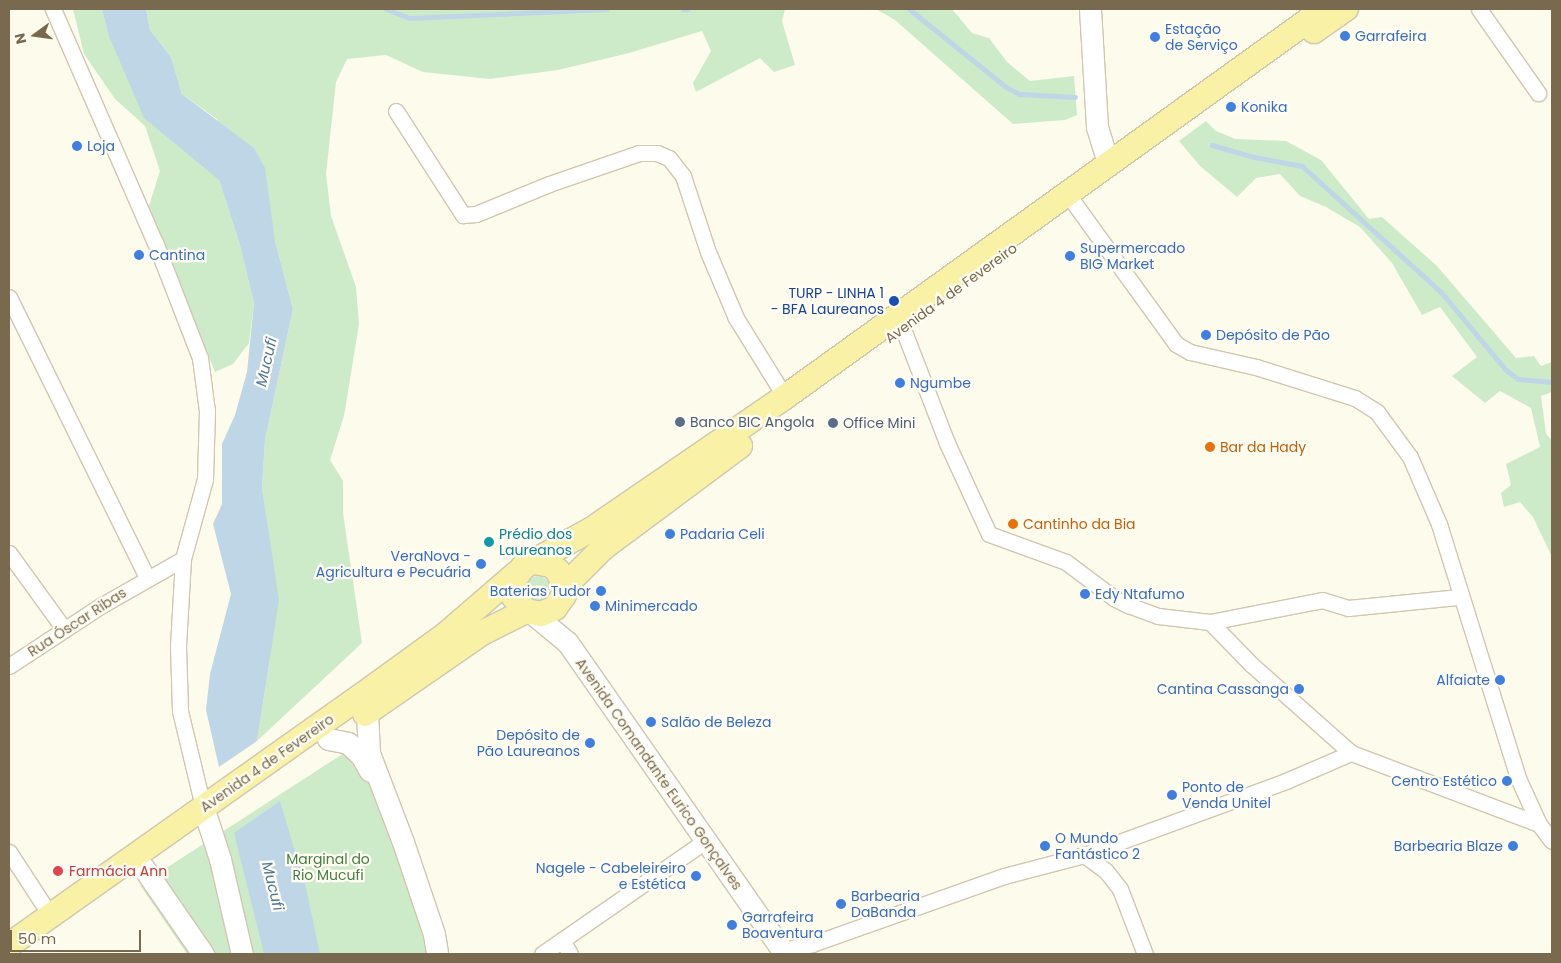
<!DOCTYPE html>
<meta charset="utf-8">
<style>
body{margin:0}
#map{position:relative;width:1561px;height:963px;overflow:hidden;background:#fdfbec;font-family:Poppins,sans-serif}
div>[style]{position:absolute}
[style*='--x']{left:calc(var(--x)*1px);top:calc(var(--y)*1px);width:calc(var(--w)*1px);rotate:calc(var(--a)*1deg)}
.green>*{inset:0;background:#cdebc9}
.round{border-radius:50%}
.water>*{inset:0;background:#bfd6e7}
.stream>*{height:5px;margin:-2.5px;padding:0 2.5px;transform-origin:2.5px;border-radius:2.5px;background:#bfd6e7}
.roads{filter:drop-shadow(1px 0 #d0c7b0) drop-shadow(-1px 0 #d0c7b0) drop-shadow(0 1px #d0c7b0) drop-shadow(0 -1px #d0c7b0)}
.street>*{height:15px;margin:-7.5px;padding:0 7.5px;transform-origin:7.5px;border-radius:7.5px;background:#fff}
.secondary>*{height:21px;margin:-10.5px;padding:0 10.5px;transform-origin:10.5px;border-radius:10.5px;background:#fff}
.primary>*{height:24px;margin:-12px;padding:0 12px;transform-origin:12px;border-radius:12px;background:#f9f2a6}
.dots>*{width:14px;height:14px;translate:-50% -50%;box-sizing:border-box;border:2px solid #fffdf3;border-radius:50%}
span{translate:-50% -50%;white-space:nowrap;text-align:center;line-height:1.15;-webkit-text-stroke:4.5px #fffdf3;paint-order:stroke}
.shop-label{font-size:14px;color:#366cbe}
.left{translate:0 -50%;text-align:left}
.right{translate:-100% -50%;text-align:right}
.transit-label{font-size:14px;color:#164399}
.street-label{font-size:14px;color:#79694e}
.service-label{font-size:14px;color:#4e5e75}
.food-label{font-size:14px;color:#c56008}
.culture-label{font-size:14px;color:#0d838f}
.park-label{font-size:14px;color:#467e45}
.health-label{font-size:14px;color:#be3a42}
.water-label{font-size:15px;color:#4e789a;font-style:italic}
.frame{position:absolute;inset:0;border:10px solid #79694e;pointer-events:none}
.north{position:absolute;left:10px;top:10px;width:50px;height:50px;-webkit-text-stroke:4px #fffdf3;paint-order:stroke;rotate:256deg;font-size:14px;font-weight:700;line-height:20px;text-align:center;color:#79694e}
.north::after{content:'';display:block;margin:auto;width:18px;height:22px;background:#79694e;clip-path:polygon(50% 0,100% 100%,50% 72%,0 100%)}
.scale{position:absolute;left:10px;top:930px;width:131px;height:22px;box-sizing:border-box;border:2px solid #79694e;border-top:0;padding-left:6px;font-size:15px;line-height:18px;white-space:nowrap;color:#79694e;-webkit-text-stroke:4px #fffdf3;paint-order:stroke}
</style>
<div id="map">
<div class="green">
<i style="clip-path:polygon(73px 9px,102px 9px,108px 34px,219px 180px,239px 242px,254px 303px,249px 343px,233px 364px,215px 372px,148px 209px,160px 171px,145px 126px,115px 99px,84px 54px)"></i>
<i style="clip-path:polygon(146px 9px,785px 9px,782px 21px,795px 65px,774px 72px,760px 58px,696px 92px,693px 83px,711px 51px,702px 31px,629px 53px,558px 70px,490px 79px,423px 72px,386px 55px,347px 59px,336px 82px,326px 174px,331px 216px,356px 287px,359px 324px,344px 416px,330px 460px,343px 481px,343px 513px,362px 643px,257px 741px,270px 658px,269px 541px,262px 488px,265px 440px,293px 309px,275px 241px,217px 119px,182px 94px,171px 57px,150px 30px)"></i>
<i style="clip-path:polygon(876px 9px,952px 9px,972px 33px,989px 38px,1007px 62px,1030px 81px,1074px 76px,1077px 115px,1065px 120px,1013px 124px,895px 20px)"></i>
<i style="clip-path:polygon(1206px 121px,1216px 131px,1235px 139px,1286px 141px,1321px 160px,1369px 219px,1382px 217px,1437px 266px,1516px 358px,1534px 356px,1541px 366px,1552px 362px,1552px 392px,1541px 396px,1546px 434px,1552px 440px,1552px 557px,1533px 517px,1520px 502px,1504px 507px,1501px 493px,1511px 485px,1506px 464px,1540px 447px,1531px 408px,1500px 391px,1485px 403px,1452px 376px,1477px 357px,1440px 307px,1422px 315px,1392px 263px,1360px 227px,1326px 207px,1300px 196px,1280px 174px,1256px 178px,1237px 197px,1200px 166px,1179px 141px)"></i>
<i class="round" style="left:526px;top:576px;width:24px;height:24px"></i>
<i style="clip-path:polygon(375px 733px,446px 954px,187px 954px,140px 885px)"></i>
</div>
<div class="water">
<i style="clip-path:polygon(102px 9px,146px 9px,150px 30px,171px 57px,182px 94px,254px 148px,265px 168px,275px 241px,293px 309px,265px 440px,262px 488px,279px 600px,270px 658px,257px 741px,219px 767px,206px 710px,210px 674px,231px 594px,213px 524px,222px 504px,222px 444px,235px 415px,247px 372px,254px 303px,239px 242px,219px 180px,144px 118px,108px 34px)"></i>
<i style="clip-path:polygon(280px 801px,306px 888px,320px 954px,264px 954px,234px 833px)"></i>
</div>
<div class="stream">
<i style="--x:386;--y:9;--w:25;--a:21"></i>
<i style="--x:409;--y:18;--w:198;--a:-2.6"></i>
<i style="--x:683;--y:9;--w:5;--a:0"></i>
<i style="--x:909;--y:9;--w:124;--a:38.8"></i>
<i style="--x:1006;--y:87;--w:16;--a:27"></i>
<i style="--x:1020;--y:94;--w:55;--a:3.1"></i>
<i style="--x:1212;--y:145;--w:44;--a:15.9"></i>
<i style="--x:1254;--y:157;--w:49;--a:10.6"></i>
<i style="--x:1302;--y:166;--w:188;--a:42.2"></i>
<i style="--x:1441;--y:292;--w:100;--a:50.3"></i>
<i style="--x:1505;--y:369;--w:16;--a:38"></i>
<i style="--x:1518;--y:379;--w:34;--a:5"></i>
</div>
<div class="roads">
<div class="street">
<i style="--x:53;--y:9;--w:254;--a:66.4"></i>
<i style="--x:155;--y:242;--w:124;--a:68.8"></i>
<i style="--x:200;--y:358;--w:53;--a:82.5"></i>
<i style="--x:207;--y:411;--w:68;--a:91.7"></i>
<i style="--x:205;--y:479;--w:83;--a:105.4"></i>
<i style="--x:183;--y:559;--w:87;--a:93.3"></i>
<i style="--x:178;--y:646;--w:65;--a:88.2"></i>
<i style="--x:180;--y:711;--w:99;--a:76.5"></i>
<i style="--x:1479;--y:9;--w:103;--a:54.9"></i>
<i style="--x:396;--y:111;--w:124;--a:57.2"></i>
<i style="--x:463;--y:215;--w:13;--a:-4"></i>
<i style="--x:476;--y:214;--w:79;--a:-22.3"></i>
<i style="--x:549;--y:184;--w:95;--a:-19"></i>
<i style="--x:639;--y:153;--w:18;--a:0"></i>
<i style="--x:657;--y:153;--w:13;--a:23"></i>
<i style="--x:669;--y:158;--w:23;--a:52"></i>
<i style="--x:683;--y:176;--w:80;--a:71.8"></i>
<i style="--x:708;--y:252;--w:72;--a:67"></i>
<i style="--x:736;--y:318;--w:93;--a:58.2"></i>
<i style="--x:1074;--y:203;--w:174;--a:54.1"></i>
<i style="--x:1176;--y:344;--w:16;--a:30"></i>
<i style="--x:1190;--y:352;--w:68;--a:12.8"></i>
<i style="--x:1256;--y:367;--w:104;--a:17.4"></i>
<i style="--x:1355;--y:398;--w:26;--a:32"></i>
<i style="--x:1377;--y:412;--w:56;--a:53.7"></i>
<i style="--x:1410;--y:457;--w:73;--a:66.6"></i>
<i style="--x:1439;--y:524;--w:266;--a:72.7"></i>
<i style="--x:1518;--y:778;--w:51;--a:65.5"></i>
<i style="--x:1539;--y:824;--w:21;--a:53"></i>
<i style="--x:9;--y:297;--w:313;--a:63.8"></i>
<i style="--x:903;--y:329;--w:122;--a:68.9"></i>
<i style="--x:947;--y:443;--w:100;--a:65.2"></i>
<i style="--x:989;--y:534;--w:82;--a:20"></i>
<i style="--x:1066;--y:562;--w:60;--a:36.9"></i>
<i style="--x:1114;--y:598;--w:16;--a:27"></i>
<i style="--x:1128;--y:605;--w:32;--a:20"></i>
<i style="--x:1158;--y:616;--w:52;--a:6.6"></i>
<i style="--x:1210;--y:622;--w:60;--a:45.7"></i>
<i style="--x:1252;--y:665;--w:132;--a:41.6"></i>
<i style="--x:1351;--y:753;--w:201;--a:20.7"></i>
<i style="--x:9;--y:553;--w:94;--a:54.1"></i>
<i style="--x:1210;--y:622;--w:114;--a:-11.1"></i>
<i style="--x:1322;--y:600;--w:27;--a:17"></i>
<i style="--x:1348;--y:608;--w:112;--a:-5.7"></i>
<i style="--x:9;--y:666;--w:111;--a:-33.3"></i>
<i style="--x:102;--y:605;--w:93;--a:-29.6"></i>
<i style="--x:9;--y:852;--w:75;--a:56.9"></i>
<i style="--x:1084;--y:855;--w:27;--a:36"></i>
<i style="--x:1106;--y:871;--w:23;--a:52"></i>
<i style="--x:1120;--y:889;--w:70;--a:69"></i>
<i style="--x:562;--y:940;--w:16;--a:60"></i>
<i style="--x:782;--y:950;--w:31;--a:-11"></i>
<i style="--x:812;--y:944;--w:204;--a:-19.5"></i>
<i style="--x:1004;--y:876;--w:83;--a:-14.7"></i>
<i style="--x:1084;--y:855;--w:215;--a:-20.1"></i>
<i style="--x:1286;--y:781;--w:71;--a:-23.3"></i>
<i style="--x:542;--y:954;--w:198;--a:-34.7"></i>
</div>
<div class="secondary">
<i style="--x:1090;--y:9;--w:118;--a:86.6"></i>
<i style="--x:1097;--y:127;--w:38;--a:73"></i>
<i style="--x:533;--y:614;--w:45;--a:39.6"></i>
<i style="--x:568;--y:643;--w:379;--a:55.1"></i>
<i style="--x:367;--y:712;--w:41;--a:87.2"></i>
<i style="--x:369;--y:753;--w:95;--a:69.1"></i>
<i style="--x:403;--y:842;--w:97;--a:71.4"></i>
<i style="--x:434;--y:934;--w:20;--a:81"></i>
<i style="--x:328;--y:739;--w:20;--a:11"></i>
<i style="--x:348;--y:743;--w:18;--a:43"></i>
<i style="--x:361;--y:755;--w:18;--a:61"></i>
<i style="--x:203;--y:807;--w:55;--a:71.9"></i>
<i style="--x:220;--y:859;--w:98;--a:77"></i>
<i style="--x:143;--y:867;--w:106;--a:55.4"></i>
</div>
<div class="primary">
<i style="--x:1314;--y:31;--w:39;--a:-35"></i>
<i style="--x:535;--y:562;--w:16;--a:11"></i>
<i style="--x:551;--y:565;--w:9;--a:41"></i>
<i style="--x:558;--y:571;--w:17;--a:69"></i>
<i style="--x:564;--y:587;--w:8;--a:90"></i>
<i style="--x:564;--y:595;--w:16;--a:125"></i>
<i style="--x:555;--y:608;--w:15;--a:157"></i>
<i style="--x:541;--y:614;--w:15;--a:-169"></i>
<i style="--x:526;--y:611;--w:18;--a:-131"></i>
<i style="--x:514;--y:597;--w:17;--a:-90"></i>
<i style="--x:514;--y:580;--w:16;--a:-55"></i>
<i style="--x:523;--y:567;--w:79;--a:-28.8"></i>
<i style="--x:592;--y:529;--w:234;--a:-34.4"></i>
<i style="--x:785;--y:397;--w:664;--a:-35.75"></i>
<i style="--x:564;--y:587;--w:55;--a:-45"></i>
<i style="--x:603;--y:548;--w:171;--a:-36.7"></i>
<i style="--x:365;--y:714;--w:142;--a:-34.7"></i>
<i style="--x:482;--y:633;--w:49;--a:-26.6"></i>
<i style="--x:9;--y:945;--w:431;--a:-35.3"></i>
<i style="--x:361;--y:696;--w:104;--a:-36"></i>
<i style="--x:445;--y:635;--w:96;--a:-40.8"></i>
</div>
</div>
<div class="dots">
<i style="left:1345px;top:36px;background:#3f7fe0"></i>
<i style="left:1155px;top:37px;background:#3f7fe0"></i>
<i style="left:1231px;top:107px;background:#3f7fe0"></i>
<i style="left:77px;top:146px;background:#3f7fe0"></i>
<i style="left:139px;top:255px;background:#3f7fe0"></i>
<i style="left:1070px;top:256px;background:#3f7fe0"></i>
<i style="left:894px;top:301px;background:#1a4fb4"></i>
<i style="left:1206px;top:335px;background:#3f7fe0"></i>
<i style="left:900px;top:383px;background:#3f7fe0"></i>
<i style="left:680px;top:422px;background:#5c6f8a"></i>
<i style="left:833px;top:423px;background:#5c6f8a"></i>
<i style="left:1210px;top:447px;background:#e8710a"></i>
<i style="left:1013px;top:524px;background:#e8710a"></i>
<i style="left:670px;top:534px;background:#3f7fe0"></i>
<i style="left:489px;top:542px;background:#0f9aa8"></i>
<i style="left:481px;top:564px;background:#3f7fe0"></i>
<i style="left:601px;top:591px;background:#3f7fe0"></i>
<i style="left:1085px;top:594px;background:#3f7fe0"></i>
<i style="left:595px;top:606px;background:#3f7fe0"></i>
<i style="left:1500px;top:680px;background:#3f7fe0"></i>
<i style="left:1299px;top:689px;background:#3f7fe0"></i>
<i style="left:651px;top:722px;background:#3f7fe0"></i>
<i style="left:590px;top:743px;background:#3f7fe0"></i>
<i style="left:1507px;top:781px;background:#3f7fe0"></i>
<i style="left:1172px;top:795px;background:#3f7fe0"></i>
<i style="left:1045px;top:846px;background:#3f7fe0"></i>
<i style="left:1513px;top:846px;background:#3f7fe0"></i>
<i style="left:58px;top:871px;background:#e0444e"></i>
<i style="left:696px;top:876px;background:#3f7fe0"></i>
<i style="left:841px;top:904px;background:#3f7fe0"></i>
<i style="left:732px;top:925px;background:#3f7fe0"></i>
</div>
<div class="shop-label">
<span class="left" style="left:1165px;top:37px">Estação<br>de Serviço</span>
<span class="left" style="left:1355px;top:36px">Garrafeira</span>
<span class="left" style="left:1241px;top:107px">Konika</span>
<span class="left" style="left:87px;top:146px">Loja</span>
<span class="left" style="left:1080px;top:256px">Supermercado<br>BIG Market</span>
<span class="left" style="left:149px;top:255px">Cantina</span>
<span class="left" style="left:1216px;top:335px">Depósito de Pão</span>
<span class="left" style="left:910px;top:383px">Ngumbe</span>
<span class="left" style="left:680px;top:534px">Padaria Celi</span>
<span class="right" style="left:471px;top:564px">VeraNova -<br>Agricultura e Pecuária</span>
<span class="right" style="left:591px;top:591px">Baterias Tudor</span>
<span class="left" style="left:1095px;top:594px">Edy Ntafumo</span>
<span class="left" style="left:605px;top:606px">Minimercado</span>
<span class="right" style="left:1490px;top:680px">Alfaiate</span>
<span class="right" style="left:1289px;top:689px">Cantina Cassanga</span>
<span class="left" style="left:661px;top:722px">Salão de Beleza</span>
<span class="right" style="left:580px;top:743px">Depósito de<br>Pão Laureanos</span>
<span class="right" style="left:1497px;top:781px">Centro Estético</span>
<span class="left" style="left:1182px;top:795px">Ponto de<br>Venda Unitel</span>
<span class="left" style="left:1055px;top:846px">O Mundo<br>Fantástico 2</span>
<span class="right" style="left:1503px;top:846px">Barbearia Blaze</span>
<span class="right" style="left:686px;top:876px">Nagele - Cabeleireiro<br>e Estética</span>
<span class="left" style="left:851px;top:904px">Barbearia<br>DaBanda</span>
<span class="left" style="left:742px;top:925px">Garrafeira<br>Boaventura</span>
</div>
<div class="transit-label">
<span class="right" style="left:884px;top:301px">TURP - LINHA 1<br>- BFA Laureanos</span>
</div>
<div class="street-label">
<span style="left:951px;top:293px;rotate:-36deg">Avenida 4 de Fevereiro</span>
<span style="left:77px;top:622px;rotate:-33deg">Rua Óscar Ribas</span>
<span style="left:267px;top:763px;rotate:-35deg">Avenida 4 de Fevereiro</span>
<span style="left:659px;top:774px;rotate:55deg">Avenida Comandante Eurico Gonçalves</span>
</div>
<div class="service-label">
<span class="left" style="left:690px;top:422px">Banco BIC Angola</span>
<span class="left" style="left:843px;top:423px">Office Mini</span>
</div>
<div class="food-label">
<span class="left" style="left:1220px;top:447px">Bar da Hady</span>
<span class="left" style="left:1023px;top:524px">Cantinho da Bia</span>
</div>
<div class="culture-label">
<span class="left" style="left:499px;top:542px">Prédio dos<br>Laureanos</span>
</div>
<div class="park-label">
<span style="left:328px;top:867px">Marginal do<br>Rio Mucufi</span>
</div>
<div class="health-label">
<span class="left" style="left:69px;top:871px">Farmácia Ann</span>
</div>
<div class="water-label">
<span style="left:266px;top:362px;rotate:-77deg">Mucufi</span>
<span style="left:273px;top:886px;rotate:76deg">Mucufi</span>
</div>
<div class="frame"></div>
<div class="north">N</div>
<div class="scale">50 m</div>
</div>
